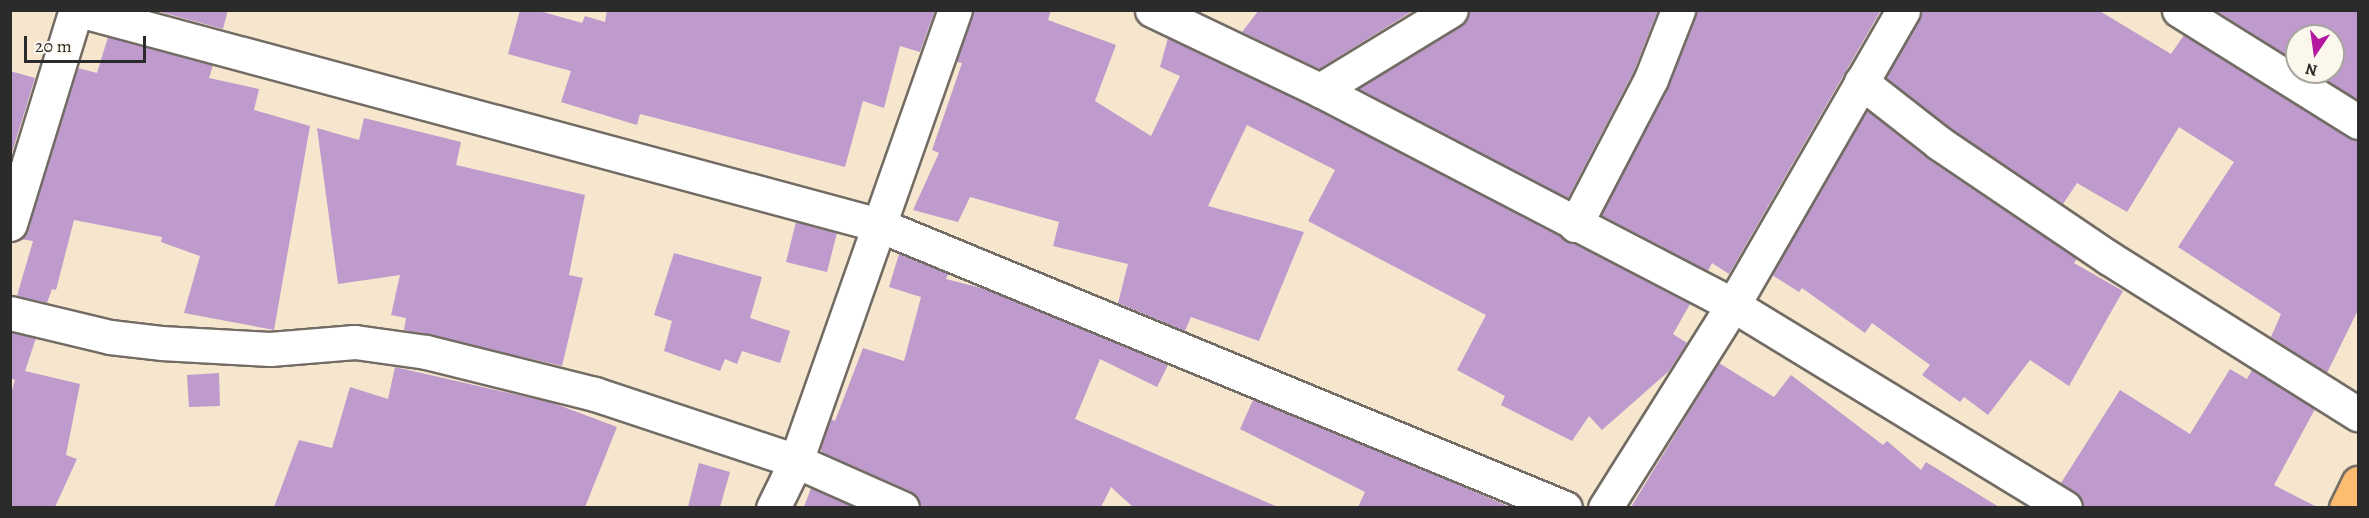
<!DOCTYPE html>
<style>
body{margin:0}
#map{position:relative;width:2369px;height:518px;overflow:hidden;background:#f5e6cd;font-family:Alegreya,serif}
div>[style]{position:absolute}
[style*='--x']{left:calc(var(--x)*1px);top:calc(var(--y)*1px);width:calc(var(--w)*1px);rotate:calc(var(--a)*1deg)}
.building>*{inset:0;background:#be9bcc}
.roads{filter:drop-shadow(2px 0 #726c64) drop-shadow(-2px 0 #726c64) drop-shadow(0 2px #726c64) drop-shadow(0 -2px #726c64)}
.minor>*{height:33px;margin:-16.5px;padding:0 16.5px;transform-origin:16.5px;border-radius:16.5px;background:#fff}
.major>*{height:33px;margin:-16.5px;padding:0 16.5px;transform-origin:16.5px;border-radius:16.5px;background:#febc70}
span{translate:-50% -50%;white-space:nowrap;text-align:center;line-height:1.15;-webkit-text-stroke:6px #fbf7ec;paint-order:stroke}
.frame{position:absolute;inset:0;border:12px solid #2b2b2b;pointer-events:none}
.north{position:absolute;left:2285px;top:24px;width:60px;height:60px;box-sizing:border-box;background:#fbf7ec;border:2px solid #a8a59f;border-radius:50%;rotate:193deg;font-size:16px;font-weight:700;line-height:24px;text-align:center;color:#2b2b2b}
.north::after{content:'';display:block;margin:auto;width:21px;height:27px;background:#b5179e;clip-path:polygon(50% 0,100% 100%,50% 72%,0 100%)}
.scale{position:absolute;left:24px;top:36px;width:122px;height:27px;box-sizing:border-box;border:3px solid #2b2b2b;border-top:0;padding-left:8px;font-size:18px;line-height:21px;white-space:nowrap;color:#2b2b2b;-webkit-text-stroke:4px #fbf7ec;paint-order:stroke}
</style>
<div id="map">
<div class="building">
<i style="clip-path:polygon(153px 10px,228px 10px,223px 29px)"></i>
<i style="clip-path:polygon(520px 10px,536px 10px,582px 23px,585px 16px,605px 22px,607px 10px,935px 10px,920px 52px,900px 46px,884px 108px,863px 101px,845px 167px,640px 114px,637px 125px,561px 102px,571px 71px,508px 54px)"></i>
<i style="clip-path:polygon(973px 10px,1051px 10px,1048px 20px,1116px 45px,1095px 101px,1151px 136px,1180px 76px,1160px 67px,1168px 38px,1312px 107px,1690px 304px,1673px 334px,1687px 343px,1669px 371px,1602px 430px,1589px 416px,1572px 441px,1501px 405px,1505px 396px,1457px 370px,1486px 315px,1308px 221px,1335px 170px,1247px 125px,1208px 206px,1304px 232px,1259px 341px,1191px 317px,1185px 331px,1118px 303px,1128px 264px,1053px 246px,1059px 222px,970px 197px,958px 222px,913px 210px,939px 153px,932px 150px,962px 63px,957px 62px)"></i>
<i style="clip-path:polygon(1259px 10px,1414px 10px,1319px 69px,1242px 32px)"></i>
<i style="clip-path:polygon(1470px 10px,1658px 10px,1634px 71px,1568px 198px,1358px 89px,1461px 26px)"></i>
<i style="clip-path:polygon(1696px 10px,1881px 10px,1729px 274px,1712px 263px,1708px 271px,1601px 215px,1668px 88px)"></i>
<i style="clip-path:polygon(1922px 10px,2098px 10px,2171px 54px,2184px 35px,2348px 138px,2358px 141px,2358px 310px,2327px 373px,2271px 337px,2281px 314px,2178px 247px,2234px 162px,2179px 127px,2127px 212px,2077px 183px,2063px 204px,1950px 128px,1886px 78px)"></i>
<i style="clip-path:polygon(2215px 10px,2358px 10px,2358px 100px,2313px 72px,2333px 72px,2333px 36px,2297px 36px,2297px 62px)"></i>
<i style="clip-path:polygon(108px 37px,213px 65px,209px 78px,259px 89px,254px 110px,310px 126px,274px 330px,184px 313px,200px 256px,161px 242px,162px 237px,74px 220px,56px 290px,52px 289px,47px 303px,17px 296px,33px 241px,20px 239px,28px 230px,78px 68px,97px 73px)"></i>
<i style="clip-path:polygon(10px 71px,35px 78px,10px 159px)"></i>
<i style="clip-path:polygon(1867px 110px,1928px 159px,2077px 259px,2074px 263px,2123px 291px,2069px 386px,2030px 360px,1988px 415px,1964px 397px,1960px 402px,1922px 375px,1930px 365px,1872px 323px,1865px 333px,1802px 288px,1799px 292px,1772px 275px)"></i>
<i style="clip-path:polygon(364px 118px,461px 142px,456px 165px,585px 195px,569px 275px,583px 278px,562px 366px,404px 330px,406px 318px,391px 315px,400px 275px,338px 284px,317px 128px,359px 140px)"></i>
<i style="clip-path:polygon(796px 222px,837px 233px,827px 272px,786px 262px)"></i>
<i style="clip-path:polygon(674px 253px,762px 277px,750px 318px,790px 331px,780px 363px,742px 351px,737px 364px,725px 359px,720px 371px,664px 351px,672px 321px,654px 315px)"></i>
<i style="clip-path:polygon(899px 254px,948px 274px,946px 279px,985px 289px,1168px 365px,1157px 387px,1100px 359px,1075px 419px,1278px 507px,1133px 507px,1111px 487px,1101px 507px,920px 507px,910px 491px,823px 453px,820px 448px,831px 419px,835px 421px,863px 348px,904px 361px,921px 297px,889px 287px)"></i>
<i style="clip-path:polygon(10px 332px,36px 338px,25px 371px,80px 384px,66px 455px,77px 459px,55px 507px,10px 507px,10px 397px,15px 380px,10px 378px)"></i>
<i style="clip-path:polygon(1719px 363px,1774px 397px,1791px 375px,1883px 445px,1887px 441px,1921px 470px,1926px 462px,1999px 507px,1631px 507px)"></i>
<i style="clip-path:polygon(395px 367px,553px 403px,617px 427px,585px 507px,274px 507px,299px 440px,332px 448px,350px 387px,388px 399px)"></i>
<i style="clip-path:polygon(2230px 369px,2247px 379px,2252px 370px,2315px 409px,2274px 485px,2317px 507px,2084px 507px,2081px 499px,2061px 483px,2120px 390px,2190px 434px)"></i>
<i style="clip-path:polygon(219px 373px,220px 406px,189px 407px,187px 375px)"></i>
<i style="clip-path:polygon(1253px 400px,1457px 484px,1510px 507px,1358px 507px,1365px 492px,1240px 429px)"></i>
<i style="clip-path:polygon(699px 463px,730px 472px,720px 507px,688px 507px)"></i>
<i style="clip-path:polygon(811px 488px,855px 507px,804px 507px)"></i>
</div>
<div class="roads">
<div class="minor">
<i style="--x:79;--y:10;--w:828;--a:15.04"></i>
<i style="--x:879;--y:225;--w:742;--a:22.42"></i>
<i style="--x:1152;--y:10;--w:186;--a:25.5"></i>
<i style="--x:1320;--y:90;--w:466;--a:27.5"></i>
<i style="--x:1733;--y:305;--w:389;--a:31.4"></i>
<i style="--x:2179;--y:10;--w:211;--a:32"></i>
<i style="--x:1861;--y:82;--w:99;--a:38"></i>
<i style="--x:1939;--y:143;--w:205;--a:34.1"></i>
<i style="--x:2109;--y:258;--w:294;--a:32.1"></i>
<i style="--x:1320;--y:90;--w:153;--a:-31.4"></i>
<i style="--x:10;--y:224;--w:224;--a:-72.9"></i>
<i style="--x:1575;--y:225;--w:165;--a:-62.5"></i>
<i style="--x:1651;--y:79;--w:74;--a:-68.6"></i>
<i style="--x:10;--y:313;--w:103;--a:13.5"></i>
<i style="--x:110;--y:337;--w:51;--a:6.7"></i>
<i style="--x:161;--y:343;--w:109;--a:3.2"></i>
<i style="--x:270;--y:349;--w:85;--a:-4.7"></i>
<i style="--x:355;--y:342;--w:72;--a:8"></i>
<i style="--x:426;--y:352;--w:174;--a:14"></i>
<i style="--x:595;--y:394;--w:212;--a:18.4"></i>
<i style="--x:796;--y:461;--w:116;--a:23.9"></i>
<i style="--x:773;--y:508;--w:52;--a:-63.9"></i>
<i style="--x:796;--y:461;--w:478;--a:-70.6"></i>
<i style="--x:1605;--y:508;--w:240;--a:-57.8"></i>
<i style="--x:1733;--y:305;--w:340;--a:-60"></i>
</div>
<div class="major">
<i style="--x:2346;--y:508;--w:28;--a:-64"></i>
</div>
</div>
<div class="frame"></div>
<div class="north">N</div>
<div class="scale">20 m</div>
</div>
